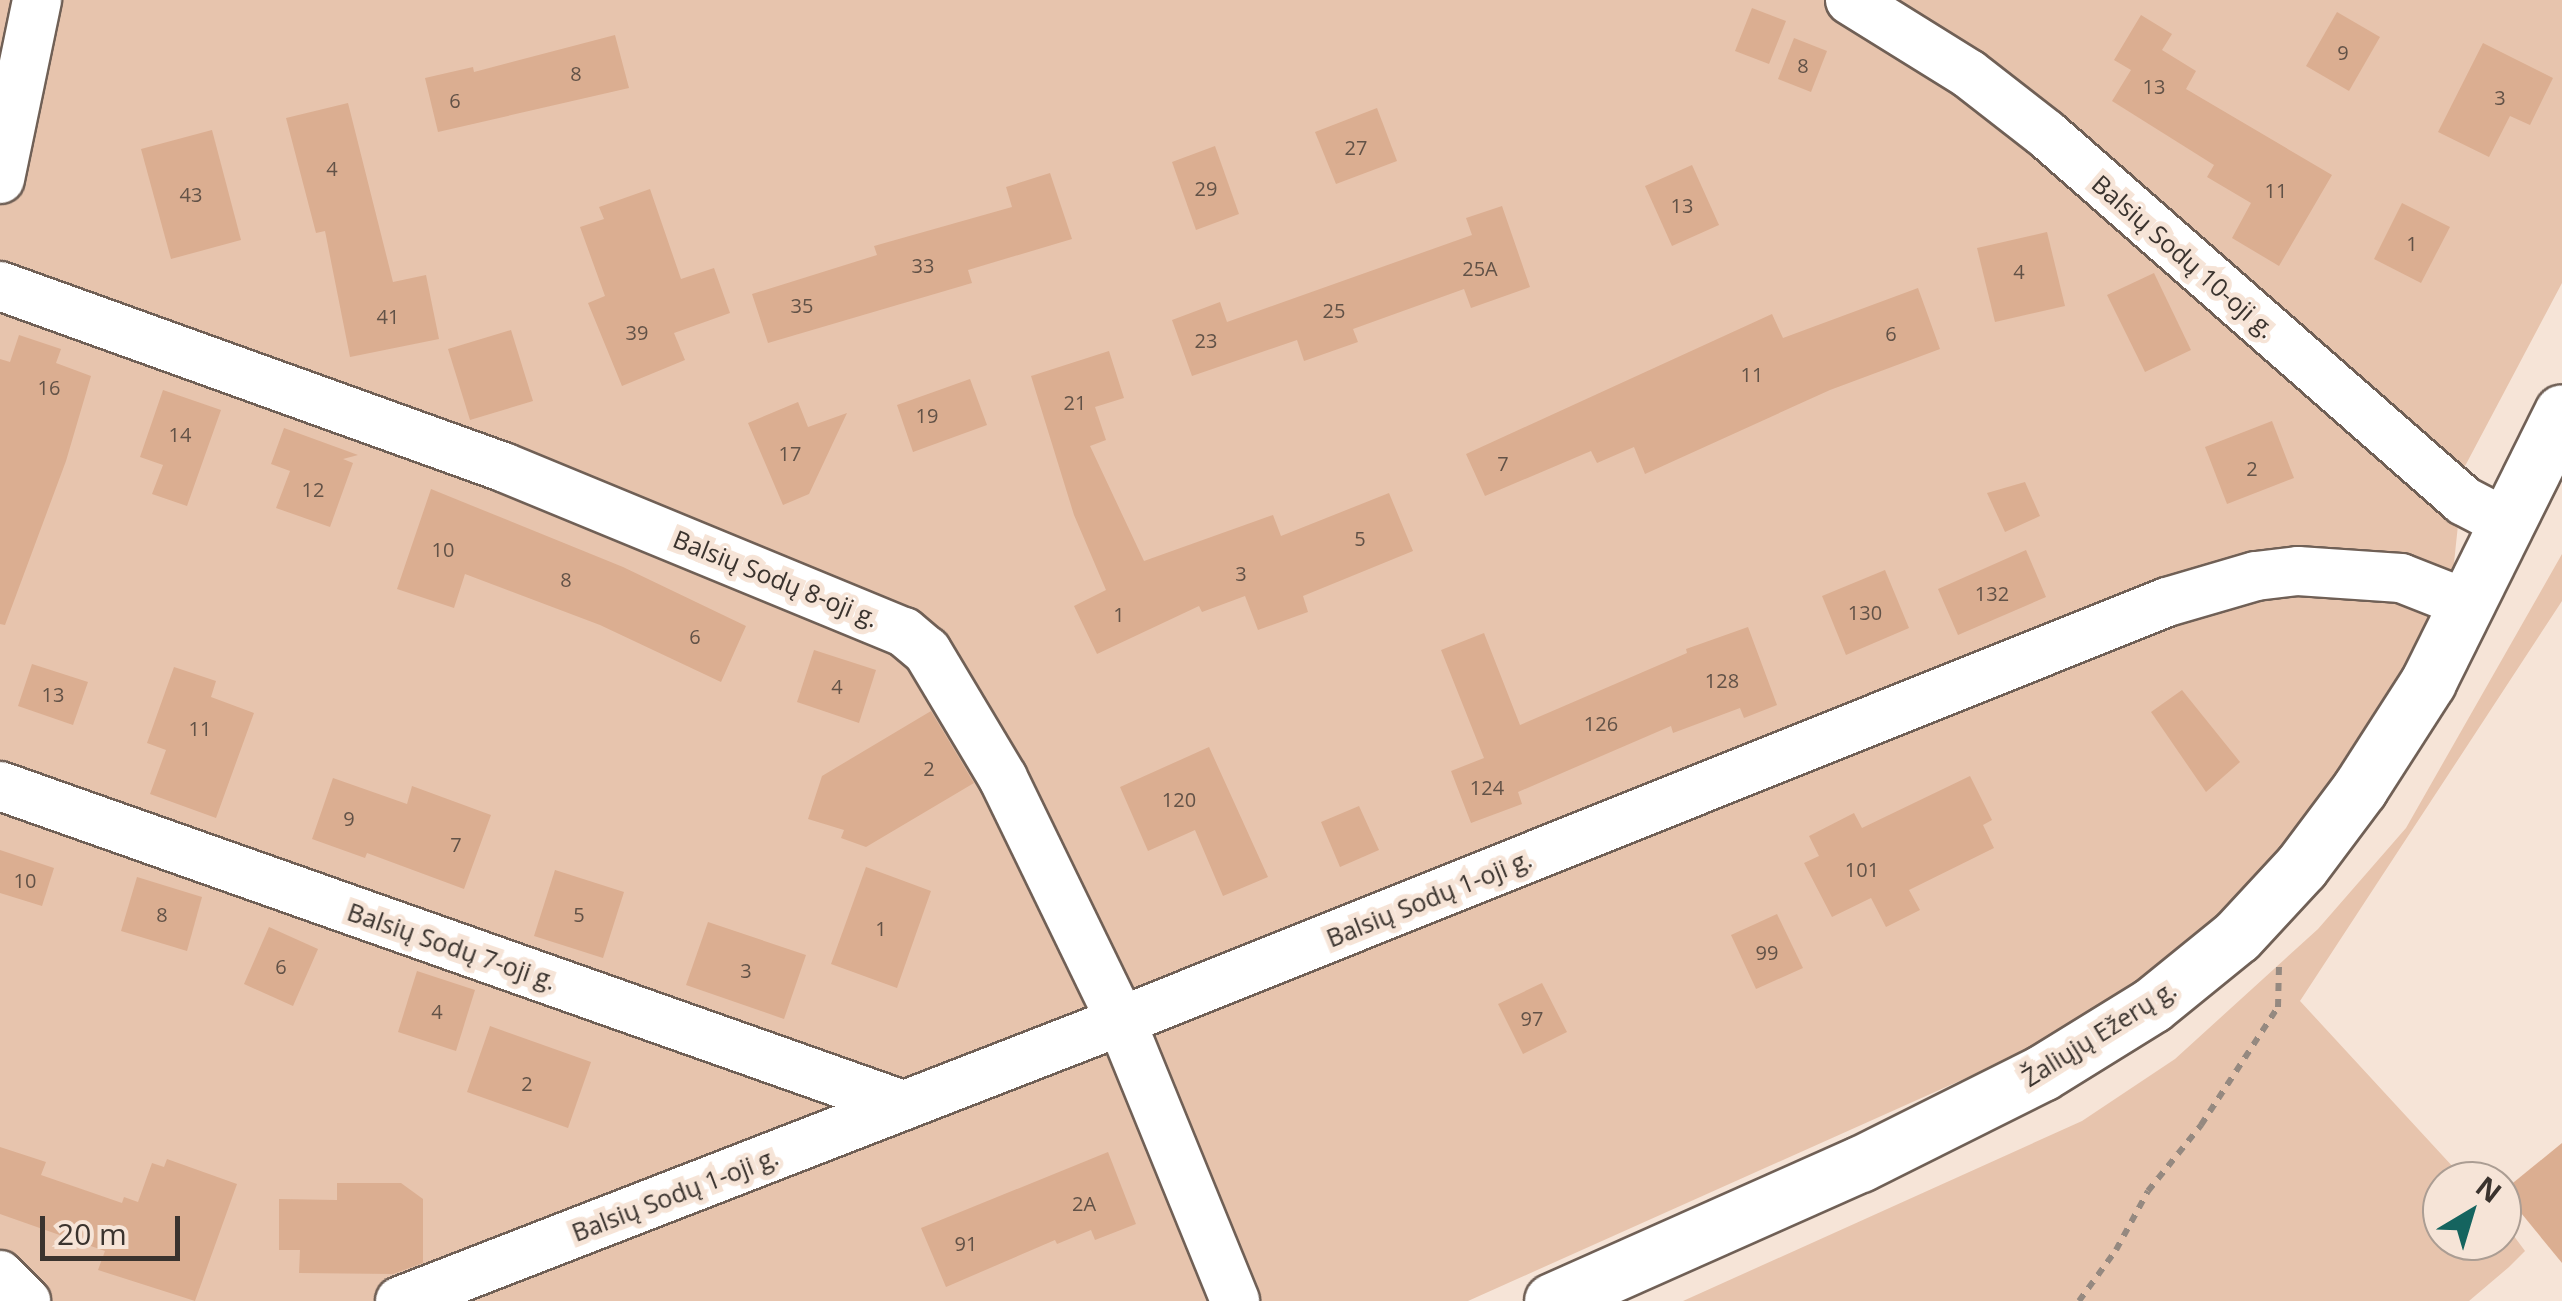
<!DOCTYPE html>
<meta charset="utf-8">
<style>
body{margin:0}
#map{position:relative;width:2562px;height:1301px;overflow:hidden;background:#f6e4d7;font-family:"Open Sans",sans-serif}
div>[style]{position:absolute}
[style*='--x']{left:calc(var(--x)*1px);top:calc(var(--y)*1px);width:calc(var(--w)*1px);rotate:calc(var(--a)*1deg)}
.green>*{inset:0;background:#e7c4ad}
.building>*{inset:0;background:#dbae91}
.path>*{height:6px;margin-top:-3px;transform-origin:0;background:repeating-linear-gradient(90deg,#958980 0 8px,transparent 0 16px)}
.roads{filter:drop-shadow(2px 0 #706056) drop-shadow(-2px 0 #706056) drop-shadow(0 2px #706056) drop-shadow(0 -2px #706056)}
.minor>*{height:48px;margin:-24px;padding:0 24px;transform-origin:24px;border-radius:24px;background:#fff}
.major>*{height:55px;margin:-27.5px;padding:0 27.5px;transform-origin:27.5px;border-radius:27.5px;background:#fff}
span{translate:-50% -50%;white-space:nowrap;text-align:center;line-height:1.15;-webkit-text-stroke:10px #f6e4d7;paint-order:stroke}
.number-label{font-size:20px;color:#625247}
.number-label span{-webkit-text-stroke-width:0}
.street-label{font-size:25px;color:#3a332e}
.north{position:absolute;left:2422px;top:1161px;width:100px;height:100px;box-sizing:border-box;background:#f6e4d7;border:2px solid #ab9d93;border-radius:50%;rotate:38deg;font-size:28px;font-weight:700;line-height:40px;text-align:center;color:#3a332e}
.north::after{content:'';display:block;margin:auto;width:35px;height:45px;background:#15645f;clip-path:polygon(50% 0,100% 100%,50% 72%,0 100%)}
.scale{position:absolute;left:40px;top:1216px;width:140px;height:45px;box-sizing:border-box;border:5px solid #3a332e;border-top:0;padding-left:12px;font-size:30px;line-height:35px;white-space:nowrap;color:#3a332e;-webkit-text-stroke:8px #f6e4d7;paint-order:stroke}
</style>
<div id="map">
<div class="green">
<i style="clip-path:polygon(0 0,2562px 0,2562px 283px,2464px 468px,2452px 582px,2414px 670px,2314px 812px,2187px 950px,2111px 1008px,2013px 1057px,1468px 1301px,0 1301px)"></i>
<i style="clip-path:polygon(2562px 554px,2562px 601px,2300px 1001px,2466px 1181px,2442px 1181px,2442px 1241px,2502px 1241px,2502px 1220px,2525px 1251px,2509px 1267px,2469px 1301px,1683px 1301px,2082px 1121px,2175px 1059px,2318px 929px,2406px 828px)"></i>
</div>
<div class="building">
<i style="clip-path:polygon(1752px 8px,1786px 21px,1769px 64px,1735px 51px)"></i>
<i style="clip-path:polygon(2337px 12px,2380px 37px,2349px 91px,2306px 66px)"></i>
<i style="clip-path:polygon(2141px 15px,2172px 34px,2162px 50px,2196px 71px,2186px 89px,2332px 175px,2279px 266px,2232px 238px,2251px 203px,2207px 177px,2214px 165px,2112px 101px,2131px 70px,2114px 60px)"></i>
<i style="clip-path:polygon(615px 35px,629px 88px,438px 132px,425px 78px,473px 67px,474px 72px)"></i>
<i style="clip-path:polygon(1794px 38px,1827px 51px,1811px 92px,1778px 79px)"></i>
<i style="clip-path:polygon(2483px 43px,2553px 78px,2530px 125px,2510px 116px,2489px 157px,2438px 132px)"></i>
<i style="clip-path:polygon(348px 103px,393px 282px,426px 275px,439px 339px,350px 357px,325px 231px,316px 233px,286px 118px)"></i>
<i style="clip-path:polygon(1377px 108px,1397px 161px,1336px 184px,1315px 132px)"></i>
<i style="clip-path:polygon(212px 130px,241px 240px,171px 259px,141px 149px)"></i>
<i style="clip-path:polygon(1215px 146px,1239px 214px,1196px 230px,1172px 162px)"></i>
<i style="clip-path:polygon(1692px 165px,1719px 225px,1672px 246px,1645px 186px)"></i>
<i style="clip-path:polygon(1050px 173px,1072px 239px,968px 270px,972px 283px,768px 343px,752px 294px,877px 255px,874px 246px,1012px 207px,1006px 187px)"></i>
<i style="clip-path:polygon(650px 189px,681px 279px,714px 268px,730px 313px,674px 333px,685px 360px,622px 386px,588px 303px,605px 296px,580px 227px,604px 219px,599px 207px)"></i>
<i style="clip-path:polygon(2402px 203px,2450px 227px,2421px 283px,2374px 259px)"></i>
<i style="clip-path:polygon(1502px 206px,1530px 287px,1471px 308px,1464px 289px,1353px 329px,1358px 342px,1304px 361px,1297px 340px,1192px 376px,1172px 320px,1220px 302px,1227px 322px,1472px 235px,1466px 218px)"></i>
<i style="clip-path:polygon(2047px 232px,2065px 306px,1995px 322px,1977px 248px)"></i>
<i style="clip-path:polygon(2154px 273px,2191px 350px,2145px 372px,2107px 295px)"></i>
<i style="clip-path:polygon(1918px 288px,1940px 349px,1830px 390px,1645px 474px,1634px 447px,1597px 463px,1591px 451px,1485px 496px,1466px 454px,1772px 314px,1783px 338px)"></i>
<i style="clip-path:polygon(511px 330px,533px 401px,470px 420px,448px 349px)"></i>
<i style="clip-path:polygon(19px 335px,61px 349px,56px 363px,91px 376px,66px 461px,5px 625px,0 624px,0 359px,10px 362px)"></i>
<i style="clip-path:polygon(1109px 351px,1124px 398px,1095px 407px,1106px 440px,1090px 446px,1144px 561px,1273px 515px,1281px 536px,1389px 493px,1413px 551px,1303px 596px,1308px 612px,1258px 630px,1245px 596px,1202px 612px,1199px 606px,1097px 654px,1074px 606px,1106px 590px,1074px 515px,1031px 376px)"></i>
<i style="clip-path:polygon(970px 379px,987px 425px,913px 452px,897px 405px)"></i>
<i style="clip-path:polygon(163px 390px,221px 410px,187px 506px,152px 494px,163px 465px,140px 457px)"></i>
<i style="clip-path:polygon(798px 402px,808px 427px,847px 413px,809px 494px,783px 505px,748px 423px)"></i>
<i style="clip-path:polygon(2272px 421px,2294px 478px,2227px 504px,2205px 447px)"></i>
<i style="clip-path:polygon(284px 428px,358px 455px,343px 459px,353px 463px,330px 527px,276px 508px,290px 471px,271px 464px)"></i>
<i style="clip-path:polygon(2025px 482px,2040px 516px,2005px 532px,1987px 493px)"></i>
<i style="clip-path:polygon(431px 489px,623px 567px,746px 626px,721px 682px,600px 625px,465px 574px,454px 608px,397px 589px)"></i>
<i style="clip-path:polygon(2026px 550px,2046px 597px,1958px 635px,1938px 589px)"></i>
<i style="clip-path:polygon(1885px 570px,1909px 628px,1846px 655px,1822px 596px)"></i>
<i style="clip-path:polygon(1748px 627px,1777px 705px,1744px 718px,1740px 708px,1673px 733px,1671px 726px,1518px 792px,1522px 804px,1471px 823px,1451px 771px,1484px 758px,1441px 650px,1484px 633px,1520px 725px,1687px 653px,1686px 649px)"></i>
<i style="clip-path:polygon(814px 650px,876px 670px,859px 723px,797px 702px)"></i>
<i style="clip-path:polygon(32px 664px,88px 682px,73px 725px,18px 706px)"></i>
<i style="clip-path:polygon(174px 667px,216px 681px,211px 697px,254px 713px,216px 818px,150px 794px,166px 750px,147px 743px)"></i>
<i style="clip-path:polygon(2182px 690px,2240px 762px,2206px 792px,2151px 712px)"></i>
<i style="clip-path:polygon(931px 711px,974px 783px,866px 847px,841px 838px,844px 830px,808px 819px,822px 776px)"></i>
<i style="clip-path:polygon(1209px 747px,1268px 877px,1223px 896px,1195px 830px,1148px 851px,1120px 787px)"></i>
<i style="clip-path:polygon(1970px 776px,1992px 820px,1983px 825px,1994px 848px,1909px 890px,1920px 910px,1886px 927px,1871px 898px,1832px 917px,1804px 863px,1819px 856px,1809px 836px,1854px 813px,1862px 828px)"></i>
<i style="clip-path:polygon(333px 778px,407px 804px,412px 786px,491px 815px,464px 889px,367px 853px,365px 858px,312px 839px)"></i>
<i style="clip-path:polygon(1359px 806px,1379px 850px,1340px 867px,1321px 822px)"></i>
<i style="clip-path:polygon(0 850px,54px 868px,42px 906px,0 893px)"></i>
<i style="clip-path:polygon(866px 867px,931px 891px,897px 988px,831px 964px)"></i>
<i style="clip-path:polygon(555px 870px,624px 892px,603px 958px,534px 936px)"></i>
<i style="clip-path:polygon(137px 877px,202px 897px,187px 951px,121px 931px)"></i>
<i style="clip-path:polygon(1777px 914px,1803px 968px,1756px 989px,1731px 935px)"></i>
<i style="clip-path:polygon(708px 922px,806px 955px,784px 1019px,686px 985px)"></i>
<i style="clip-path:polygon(269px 927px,318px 949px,293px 1006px,244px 984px)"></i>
<i style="clip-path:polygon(417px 971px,475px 990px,456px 1051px,398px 1032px)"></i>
<i style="clip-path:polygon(1542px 983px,1567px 1032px,1523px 1054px,1498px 1004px)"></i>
<i style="clip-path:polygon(490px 1026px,591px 1062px,568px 1128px,467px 1092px)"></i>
<i style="clip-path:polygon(2562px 1143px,2562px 1263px,2503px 1191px)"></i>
<i style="clip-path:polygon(0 1147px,46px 1162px,41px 1175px,122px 1203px,124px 1197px,138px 1202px,152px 1163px,164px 1167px,167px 1159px,237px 1184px,195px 1301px,98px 1270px,105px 1251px,0 1214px)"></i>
<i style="clip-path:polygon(1108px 1152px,1136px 1224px,1095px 1240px,1091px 1230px,1057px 1244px,1055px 1240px,946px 1287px,921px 1228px)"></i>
<i style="clip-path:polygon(337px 1183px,401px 1183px,423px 1199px,423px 1263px,393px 1274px,299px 1273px,300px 1250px,279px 1250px,279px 1199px,337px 1200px)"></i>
</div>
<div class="path">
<i style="--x:2079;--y:1301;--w:63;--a:-54"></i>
<i style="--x:2116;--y:1250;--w:67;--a:-61.5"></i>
<i style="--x:2148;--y:1191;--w:85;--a:-51.2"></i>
<i style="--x:2201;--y:1125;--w:141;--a:-56.9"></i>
<i style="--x:2278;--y:1007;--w:41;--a:-88.6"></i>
</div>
<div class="roads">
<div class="minor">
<i style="--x:1850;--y:0;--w:140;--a:31.9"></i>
<i style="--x:1969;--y:74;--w:98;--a:37.9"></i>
<i style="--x:2046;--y:134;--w:556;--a:41.28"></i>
<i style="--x:2464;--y:501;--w:50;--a:27.6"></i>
<i style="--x:0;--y:179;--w:183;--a:-78.3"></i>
<i style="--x:0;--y:286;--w:535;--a:19.79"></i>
<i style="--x:503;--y:467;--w:434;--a:22.4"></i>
<i style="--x:904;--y:632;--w:30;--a:40"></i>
<i style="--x:927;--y:651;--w:148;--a:59.1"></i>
<i style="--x:1003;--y:778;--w:270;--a:64.1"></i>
<i style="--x:1121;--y:1021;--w:302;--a:67.8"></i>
<i style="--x:0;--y:786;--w:958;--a:19.46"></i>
<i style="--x:0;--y:1275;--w:37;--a:45"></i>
<i style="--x:400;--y:1301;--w:773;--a:-21.22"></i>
<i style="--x:1121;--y:1021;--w:1127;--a:-21.83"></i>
<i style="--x:2167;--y:602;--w:93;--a:-16.3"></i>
<i style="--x:2256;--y:576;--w:42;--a:-6.8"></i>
<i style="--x:2298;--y:571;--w:103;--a:3.9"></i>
<i style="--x:2401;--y:578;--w:71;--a:21.5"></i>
</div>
<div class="major">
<i style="--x:1552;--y:1301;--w:337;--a:-24"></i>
<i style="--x:1860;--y:1164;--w:203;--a:-26.6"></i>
<i style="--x:2042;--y:1073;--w:129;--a:-31.7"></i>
<i style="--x:2152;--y:1005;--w:109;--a:-39.1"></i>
<i style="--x:2237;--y:936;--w:94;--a:-47.2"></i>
<i style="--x:2301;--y:867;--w:99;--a:-53.2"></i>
<i style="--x:2360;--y:788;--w:126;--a:-57.3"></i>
<i style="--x:2428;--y:682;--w:301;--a:-63.6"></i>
</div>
</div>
<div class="number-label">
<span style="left:2343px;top:52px">9</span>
<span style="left:1803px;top:65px">8</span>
<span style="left:576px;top:73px">8</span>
<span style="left:2154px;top:86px">13</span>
<span style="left:2500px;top:97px">3</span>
<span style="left:455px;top:100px">6</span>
<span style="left:1356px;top:147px">27</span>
<span style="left:332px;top:168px">4</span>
<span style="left:1206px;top:188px">29</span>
<span style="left:2276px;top:190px">11</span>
<span style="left:191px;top:194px">43</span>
<span style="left:1682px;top:205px">13</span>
<span style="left:2412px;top:243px">1</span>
<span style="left:923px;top:265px">33</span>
<span style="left:1480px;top:268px">25A</span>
<span style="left:2019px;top:271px">4</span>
<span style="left:802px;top:305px">35</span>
<span style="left:1334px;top:310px">25</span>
<span style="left:388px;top:316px">41</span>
<span style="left:637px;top:332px">39</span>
<span style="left:1891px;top:333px">6</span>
<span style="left:1206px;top:340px">23</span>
<span style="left:1752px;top:374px">11</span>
<span style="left:49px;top:387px">16</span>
<span style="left:1075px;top:402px">21</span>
<span style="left:927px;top:415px">19</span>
<span style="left:180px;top:434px">14</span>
<span style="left:790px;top:453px">17</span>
<span style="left:1503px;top:463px">7</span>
<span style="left:2252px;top:468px">2</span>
<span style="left:313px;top:489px">12</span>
<span style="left:1360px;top:538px">5</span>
<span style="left:443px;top:549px">10</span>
<span style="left:1241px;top:573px">3</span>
<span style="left:566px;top:579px">8</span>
<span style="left:1992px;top:593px">132</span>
<span style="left:1865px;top:612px">130</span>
<span style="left:1119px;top:614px">1</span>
<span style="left:695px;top:636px">6</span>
<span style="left:1722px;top:680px">128</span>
<span style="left:837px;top:686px">4</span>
<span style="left:53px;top:694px">13</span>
<span style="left:1601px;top:723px">126</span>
<span style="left:200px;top:728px">11</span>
<span style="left:929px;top:768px">2</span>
<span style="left:1487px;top:787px">124</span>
<span style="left:1179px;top:799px">120</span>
<span style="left:349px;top:818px">9</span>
<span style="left:456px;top:844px">7</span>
<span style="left:1862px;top:869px">101</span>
<span style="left:25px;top:880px">10</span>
<span style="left:162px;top:914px">8</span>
<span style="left:579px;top:914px">5</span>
<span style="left:881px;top:928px">1</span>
<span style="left:1767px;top:952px">99</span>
<span style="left:281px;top:966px">6</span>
<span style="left:746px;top:970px">3</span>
<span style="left:437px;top:1011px">4</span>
<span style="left:1532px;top:1018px">97</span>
<span style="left:527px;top:1083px">2</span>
<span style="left:1084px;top:1203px">2A</span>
<span style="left:966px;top:1243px">91</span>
</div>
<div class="street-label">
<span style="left:2184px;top:256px;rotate:41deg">Balsių Sodų 10-oji g.</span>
<span style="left:776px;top:578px;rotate:22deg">Balsių Sodų 8-oji g.</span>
<span style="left:1429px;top:898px;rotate:-22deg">Balsių Sodų 1-oji g.</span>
<span style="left:452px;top:946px;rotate:19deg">Balsių Sodų 7-oji g.</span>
<span style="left:2099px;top:1033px;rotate:-32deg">Žaliųjų Ežerų g.</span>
<span style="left:675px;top:1194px;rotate:-21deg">Balsių Sodų 1-oji g.</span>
</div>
<div class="north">N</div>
<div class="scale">20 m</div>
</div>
